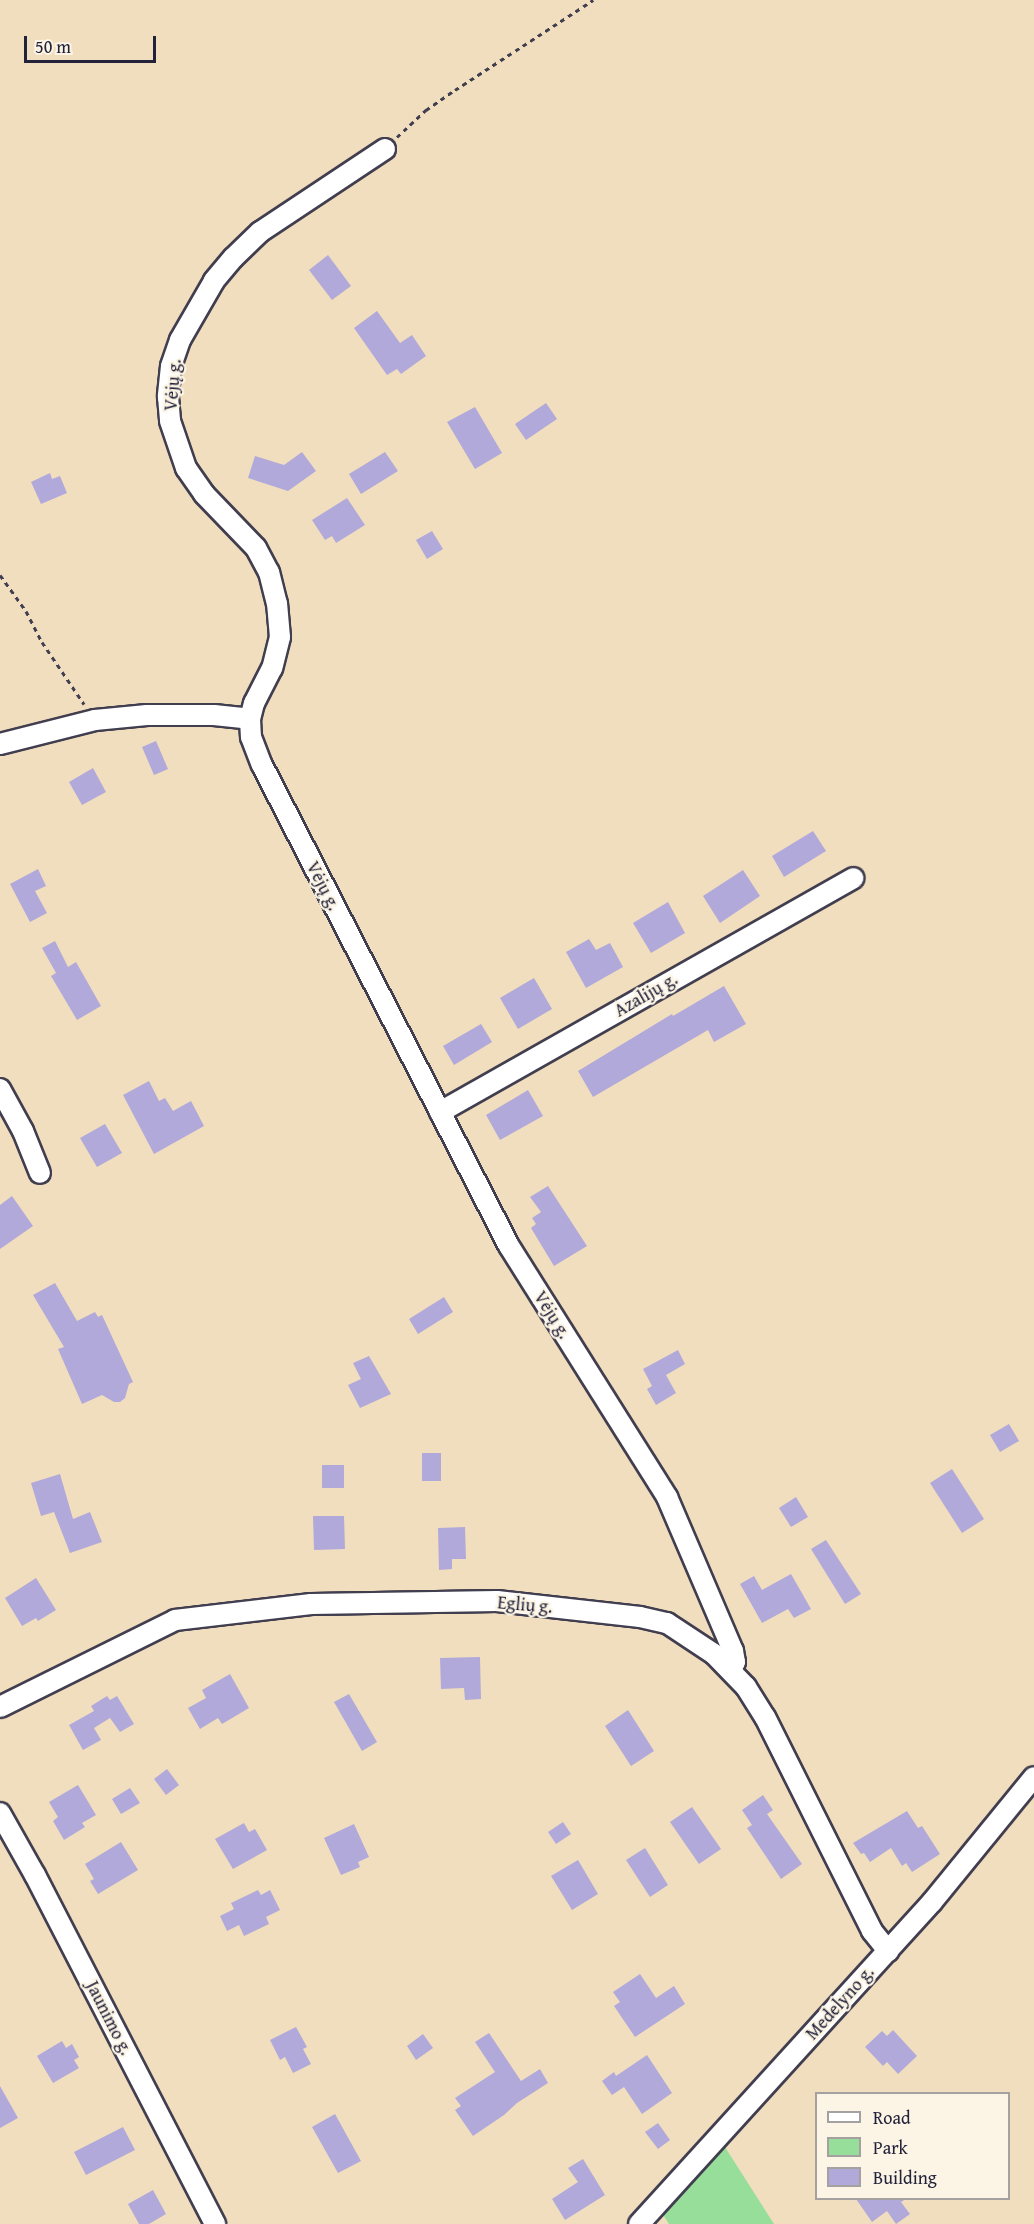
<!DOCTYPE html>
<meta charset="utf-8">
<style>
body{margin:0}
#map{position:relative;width:1034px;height:2224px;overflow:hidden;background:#f1debe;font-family:"Gentium Book Plus",serif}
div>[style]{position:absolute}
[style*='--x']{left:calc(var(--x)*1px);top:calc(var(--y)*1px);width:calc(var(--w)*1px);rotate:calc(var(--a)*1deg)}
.green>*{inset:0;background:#96de99}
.building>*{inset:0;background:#b1a9d9}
.path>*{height:3px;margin-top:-1.5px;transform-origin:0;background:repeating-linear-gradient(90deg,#413e4f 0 4.5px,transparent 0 9px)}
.roads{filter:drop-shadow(2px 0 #413e4f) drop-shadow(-2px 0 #413e4f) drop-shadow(0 2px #413e4f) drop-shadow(0 -2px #413e4f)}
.minor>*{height:20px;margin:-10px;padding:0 10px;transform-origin:10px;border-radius:10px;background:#fff}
span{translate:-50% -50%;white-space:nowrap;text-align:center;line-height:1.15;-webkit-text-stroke:4.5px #fcf5e5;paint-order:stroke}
.street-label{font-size:18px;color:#22223b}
.legend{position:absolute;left:815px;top:2092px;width:195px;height:108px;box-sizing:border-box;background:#fcf5e5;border:2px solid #a5a1a1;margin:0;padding:8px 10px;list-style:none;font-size:18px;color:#22223b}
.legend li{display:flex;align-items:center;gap:12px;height:30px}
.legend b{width:30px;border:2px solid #a5a1a1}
.scale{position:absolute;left:24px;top:36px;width:132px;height:27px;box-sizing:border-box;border:3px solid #22223b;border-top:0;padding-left:8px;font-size:18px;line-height:21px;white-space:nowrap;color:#22223b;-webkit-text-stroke:4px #fcf5e5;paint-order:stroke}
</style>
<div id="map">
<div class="green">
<i style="clip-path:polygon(723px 2144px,774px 2224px,669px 2224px,662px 2213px)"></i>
</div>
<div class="building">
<i style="clip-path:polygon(328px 255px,351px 286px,332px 300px,309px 270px)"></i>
<i style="clip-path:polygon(377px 311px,400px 343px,412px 335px,426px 356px,401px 374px,397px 369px,387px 375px,354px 328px)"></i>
<i style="clip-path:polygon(546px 403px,557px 419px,526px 440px,515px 424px)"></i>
<i style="clip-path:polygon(475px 407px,502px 453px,475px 469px,447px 422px)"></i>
<i style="clip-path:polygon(302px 452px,316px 471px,288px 491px,248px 478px,255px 456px,284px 465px)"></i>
<i style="clip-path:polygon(385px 452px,398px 471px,361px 494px,349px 474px)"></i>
<i style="clip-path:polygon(50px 473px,52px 479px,60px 476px,67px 493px,41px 504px,31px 482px)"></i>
<i style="clip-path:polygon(347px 498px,365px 525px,336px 543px,332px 536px,325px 540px,312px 520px)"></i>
<i style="clip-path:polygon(432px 531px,443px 549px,427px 559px,416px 540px)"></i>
<i style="clip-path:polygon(156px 741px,168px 769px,154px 775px,142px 747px)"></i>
<i style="clip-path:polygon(93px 768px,106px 792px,82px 805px,69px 782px)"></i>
<i style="clip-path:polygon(813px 831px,826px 851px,784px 877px,772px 856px)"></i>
<i style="clip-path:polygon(38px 869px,46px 886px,35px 891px,47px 913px,30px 922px,10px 884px)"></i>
<i style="clip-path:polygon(743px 870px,760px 896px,720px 923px,703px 896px)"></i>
<i style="clip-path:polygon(668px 902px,685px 933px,651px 953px,633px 923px)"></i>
<i style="clip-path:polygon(589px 939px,596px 950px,610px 943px,623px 967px,586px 988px,566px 952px)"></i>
<i style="clip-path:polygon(55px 941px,68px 967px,76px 962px,101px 1006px,77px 1020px,51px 976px,56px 973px,42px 948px)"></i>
<i style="clip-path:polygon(534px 978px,552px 1009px,518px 1029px,500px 998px)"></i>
<i style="clip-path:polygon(724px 986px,746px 1024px,714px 1042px,708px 1030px,593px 1097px,578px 1071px,672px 1014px,673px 1016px)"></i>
<i style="clip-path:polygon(481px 1024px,492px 1042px,454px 1065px,443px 1046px)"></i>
<i style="clip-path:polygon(149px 1081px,159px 1101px,165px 1098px,173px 1111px,191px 1101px,204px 1126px,154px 1154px,123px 1095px)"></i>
<i style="clip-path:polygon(528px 1090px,543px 1116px,500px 1140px,486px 1115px)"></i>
<i style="clip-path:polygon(105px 1124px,122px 1153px,97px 1167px,80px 1138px)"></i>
<i style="clip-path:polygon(548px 1186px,587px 1246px,554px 1266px,531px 1228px,536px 1224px,532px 1218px,541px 1212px,530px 1197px)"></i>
<i style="clip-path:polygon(12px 1196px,33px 1226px,0 1249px,0 1205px)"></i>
<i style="clip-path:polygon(55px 1283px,77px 1321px,95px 1312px,98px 1317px,102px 1315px,133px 1382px,129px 1384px,125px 1398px,120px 1402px,114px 1402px,102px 1395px,82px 1404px,58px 1349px,64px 1347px,33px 1295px)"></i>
<i style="clip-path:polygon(444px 1297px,453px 1312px,418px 1334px,409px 1319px)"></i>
<i style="clip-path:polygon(678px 1350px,685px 1364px,666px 1375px,676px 1393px,656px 1405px,647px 1389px,652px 1386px,643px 1369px)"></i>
<i style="clip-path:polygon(369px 1356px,391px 1394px,360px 1408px,348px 1385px,361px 1379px,353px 1363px)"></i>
<i style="clip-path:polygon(1009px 1424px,1019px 1441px,1000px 1452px,990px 1435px)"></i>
<i style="clip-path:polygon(422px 1453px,441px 1453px,441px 1481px,422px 1481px)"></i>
<i style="clip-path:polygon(322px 1465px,344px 1465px,344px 1488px,322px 1488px)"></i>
<i style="clip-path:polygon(952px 1469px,984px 1519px,962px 1533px,930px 1483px)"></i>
<i style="clip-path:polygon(60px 1474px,73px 1519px,90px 1512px,102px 1542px,70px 1553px,54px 1512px,41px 1516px,31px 1483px)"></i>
<i style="clip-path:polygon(796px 1497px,808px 1517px,791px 1527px,779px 1508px)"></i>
<i style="clip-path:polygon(313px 1516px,344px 1516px,345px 1549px,314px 1550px)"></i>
<i style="clip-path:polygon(465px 1527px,466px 1559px,452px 1559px,452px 1569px,439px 1570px,438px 1528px)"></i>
<i style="clip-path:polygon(826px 1540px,861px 1594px,845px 1604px,811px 1549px)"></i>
<i style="clip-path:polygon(791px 1574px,811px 1609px,794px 1618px,788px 1609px,762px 1623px,740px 1584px,754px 1576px,762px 1590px)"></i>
<i style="clip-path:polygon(36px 1578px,56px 1610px,38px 1621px,36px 1618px,22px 1626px,5px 1598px)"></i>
<i style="clip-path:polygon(480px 1657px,481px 1699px,465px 1700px,464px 1688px,441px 1689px,440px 1658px)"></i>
<i style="clip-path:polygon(230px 1674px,249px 1708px,222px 1724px,218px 1718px,200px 1729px,188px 1708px,206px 1698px,202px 1690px)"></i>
<i style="clip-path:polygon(349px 1694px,377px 1742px,362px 1751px,334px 1702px)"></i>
<i style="clip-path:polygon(107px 1696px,110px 1700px,117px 1696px,134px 1724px,120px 1732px,110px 1718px,94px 1728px,101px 1740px,83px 1750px,69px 1725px,94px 1711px,91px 1706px)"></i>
<i style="clip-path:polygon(628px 1710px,654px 1751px,631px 1766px,605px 1726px)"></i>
<i style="clip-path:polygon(167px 1769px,179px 1785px,166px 1795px,154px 1779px)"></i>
<i style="clip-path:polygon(78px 1785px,96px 1815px,82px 1823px,85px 1827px,64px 1840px,53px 1821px,58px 1817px,49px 1802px)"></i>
<i style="clip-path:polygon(130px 1788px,140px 1803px,121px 1814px,112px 1799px)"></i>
<i style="clip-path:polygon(763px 1795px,773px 1810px,767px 1814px,802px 1864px,781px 1879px,747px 1828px,752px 1825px,742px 1810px)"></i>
<i style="clip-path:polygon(692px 1807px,721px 1849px,699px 1864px,670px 1822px)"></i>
<i style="clip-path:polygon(907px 1811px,918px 1828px,922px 1826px,940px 1854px,912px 1872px,906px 1863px,902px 1866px,891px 1848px,870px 1862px,864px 1853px,861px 1854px,853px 1843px)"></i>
<i style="clip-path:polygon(563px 1822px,571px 1834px,556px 1844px,548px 1832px)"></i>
<i style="clip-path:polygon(244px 1823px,249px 1832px,255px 1829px,267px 1850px,233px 1869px,215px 1839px)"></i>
<i style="clip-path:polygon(354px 1824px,369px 1857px,358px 1862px,360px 1867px,341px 1875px,324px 1838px)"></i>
<i style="clip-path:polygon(121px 1842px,138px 1870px,98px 1894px,90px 1881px,94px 1879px,85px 1864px)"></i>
<i style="clip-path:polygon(645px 1848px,668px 1885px,650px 1897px,626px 1860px)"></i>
<i style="clip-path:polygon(578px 1860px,598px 1894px,572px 1910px,551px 1876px)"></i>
<i style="clip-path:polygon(258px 1890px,261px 1895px,270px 1890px,280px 1910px,266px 1917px,269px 1924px,244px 1936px,239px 1925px,227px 1931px,220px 1916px,234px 1909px,231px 1903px)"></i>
<i style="clip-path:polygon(640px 1974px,656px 1998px,674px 1986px,685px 2004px,635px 2037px,614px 2006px,620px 2002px,613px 1992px)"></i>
<i style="clip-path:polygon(296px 2027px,307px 2047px,303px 2049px,311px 2064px,293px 2073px,285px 2057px,280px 2060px,270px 2040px)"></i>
<i style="clip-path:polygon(893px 2030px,917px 2056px,898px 2074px,887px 2062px,883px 2066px,865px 2047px,882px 2031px,887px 2036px)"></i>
<i style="clip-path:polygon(489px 2033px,521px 2081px,540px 2069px,548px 2083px,517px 2103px,504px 2115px,473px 2136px,455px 2110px,461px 2106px,455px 2098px,495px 2072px,475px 2042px)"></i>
<i style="clip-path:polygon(423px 2034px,433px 2048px,416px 2060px,407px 2046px)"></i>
<i style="clip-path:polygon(62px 2041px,66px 2048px,72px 2044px,79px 2057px,74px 2060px,79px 2068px,53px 2083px,37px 2056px)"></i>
<i style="clip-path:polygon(647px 2055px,672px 2093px,642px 2114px,624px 2087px,612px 2095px,602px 2081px,614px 2072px,616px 2076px)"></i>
<i style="clip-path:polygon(0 2086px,18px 2118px,0 2128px)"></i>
<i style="clip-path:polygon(335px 2114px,361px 2161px,338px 2173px,312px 2127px)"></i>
<i style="clip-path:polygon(658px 2123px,670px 2140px,658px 2149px,645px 2132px)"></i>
<i style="clip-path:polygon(123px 2127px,135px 2150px,86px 2175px,74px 2152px)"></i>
<i style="clip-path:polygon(583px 2159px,605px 2195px,565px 2220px,552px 2199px,578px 2182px,568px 2168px)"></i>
<i style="clip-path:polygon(153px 2190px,166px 2214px,149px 2224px,139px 2224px,128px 2204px)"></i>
<i style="clip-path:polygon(856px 2199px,906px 2199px,901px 2202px,910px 2214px,896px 2224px,887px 2211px,872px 2222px)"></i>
</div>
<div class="path">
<i style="--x:397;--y:137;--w:40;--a:-43"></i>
<i style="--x:426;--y:110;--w:35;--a:-35"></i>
<i style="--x:455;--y:90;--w:165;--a:-33.1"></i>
<i style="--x:0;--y:575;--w:44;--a:54.2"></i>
<i style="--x:26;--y:611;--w:35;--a:63"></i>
<i style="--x:42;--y:642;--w:75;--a:55.9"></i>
</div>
<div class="roads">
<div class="minor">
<i style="--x:385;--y:149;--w:150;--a:146.4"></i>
<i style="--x:260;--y:232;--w:37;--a:136"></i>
<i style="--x:233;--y:258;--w:30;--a:130"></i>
<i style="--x:214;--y:281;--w:68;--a:120"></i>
<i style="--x:180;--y:340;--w:28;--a:109"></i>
<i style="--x:171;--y:366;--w:31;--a:96"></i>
<i style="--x:168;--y:397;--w:24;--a:85"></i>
<i style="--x:170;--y:421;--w:50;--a:71.2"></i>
<i style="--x:186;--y:468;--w:32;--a:55"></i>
<i style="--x:204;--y:494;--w:75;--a:46.1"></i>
<i style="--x:256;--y:548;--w:27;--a:62"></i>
<i style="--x:269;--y:572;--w:32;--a:76"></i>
<i style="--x:277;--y:603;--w:34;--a:85"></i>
<i style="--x:280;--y:637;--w:32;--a:104"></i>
<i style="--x:272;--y:668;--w:39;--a:117"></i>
<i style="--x:254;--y:703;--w:16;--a:104"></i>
<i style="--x:250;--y:719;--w:18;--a:87"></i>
<i style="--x:251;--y:737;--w:30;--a:69"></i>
<i style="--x:262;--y:765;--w:541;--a:62.82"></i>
<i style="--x:509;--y:1246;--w:297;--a:57.8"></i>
<i style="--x:667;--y:1497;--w:168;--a:66.8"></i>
<i style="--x:733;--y:1651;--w:11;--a:80"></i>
<i style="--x:735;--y:1662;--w:9;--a:117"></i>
<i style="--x:0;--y:744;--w:98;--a:-14.2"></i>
<i style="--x:95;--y:720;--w:52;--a:-5.5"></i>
<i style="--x:147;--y:715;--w:67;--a:0"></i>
<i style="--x:214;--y:715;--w:36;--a:6"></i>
<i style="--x:0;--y:1089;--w:48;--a:61.3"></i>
<i style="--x:23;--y:1131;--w:45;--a:68"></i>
<i style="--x:440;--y:1112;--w:475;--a:-29.5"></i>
<i style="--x:0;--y:1707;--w:195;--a:-26.4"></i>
<i style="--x:175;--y:1620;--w:137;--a:-6.7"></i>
<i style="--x:311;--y:1604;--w:186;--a:-0.9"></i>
<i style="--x:497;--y:1601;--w:144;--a:6.4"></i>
<i style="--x:640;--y:1617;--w:28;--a:13"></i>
<i style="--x:667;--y:1623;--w:56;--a:33.4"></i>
<i style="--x:714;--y:1654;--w:46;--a:45.9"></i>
<i style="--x:746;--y:1687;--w:36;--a:58"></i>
<i style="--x:765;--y:1717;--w:239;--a:63.4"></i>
<i style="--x:872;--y:1931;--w:26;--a:51"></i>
<i style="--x:0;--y:1813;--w:71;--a:60.6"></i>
<i style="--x:35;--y:1875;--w:393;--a:62.7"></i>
<i style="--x:639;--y:2224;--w:435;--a:-47.7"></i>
<i style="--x:932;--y:1902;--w:161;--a:-50.8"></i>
</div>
</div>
<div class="street-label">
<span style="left:173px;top:385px;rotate:-85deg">Vėjų g.</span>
<span style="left:323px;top:886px;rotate:63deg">Vėjų g.</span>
<span style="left:646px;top:995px;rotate:-30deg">Azalijų g.</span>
<span style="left:552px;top:1315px;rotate:58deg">Vėjų g.</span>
<span style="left:525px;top:1605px;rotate:5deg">Eglių g.</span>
<span style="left:840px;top:2003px;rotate:-48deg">Medelyno g.</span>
<span style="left:109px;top:2018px;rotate:63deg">Jaunimo g.</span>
</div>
<ul class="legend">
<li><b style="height:8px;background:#fff"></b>Road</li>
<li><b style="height:16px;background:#96de99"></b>Park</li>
<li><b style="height:16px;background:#b1a9d9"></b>Building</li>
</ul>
<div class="scale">50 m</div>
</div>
